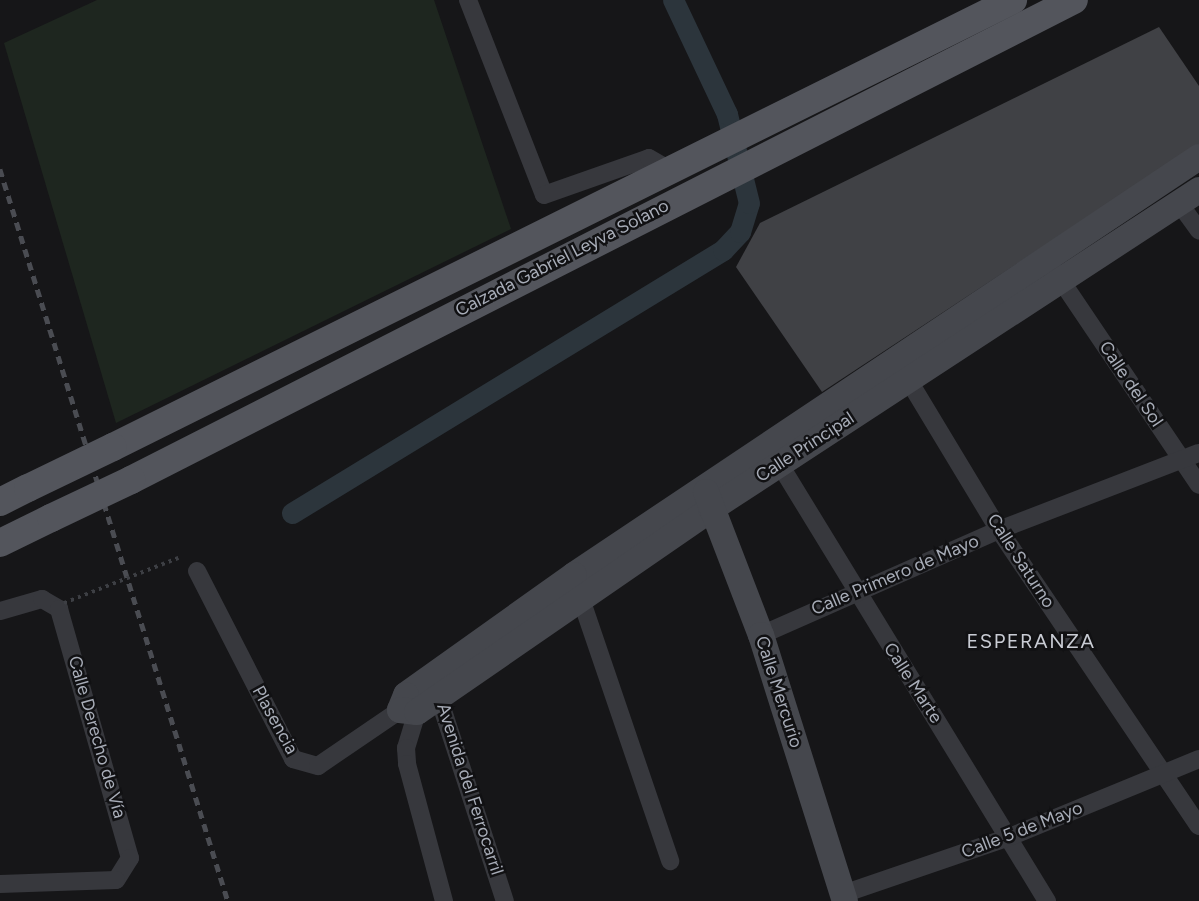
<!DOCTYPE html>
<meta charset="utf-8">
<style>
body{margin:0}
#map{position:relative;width:1199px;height:901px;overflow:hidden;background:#161618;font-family:Figtree,sans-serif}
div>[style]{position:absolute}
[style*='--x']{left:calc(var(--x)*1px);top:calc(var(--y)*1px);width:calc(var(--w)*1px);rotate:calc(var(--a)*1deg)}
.green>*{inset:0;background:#1e261f}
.canal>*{height:21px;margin:-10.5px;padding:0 10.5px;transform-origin:10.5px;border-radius:10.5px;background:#2c353c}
.building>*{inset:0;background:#404145}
.street>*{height:18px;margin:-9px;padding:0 9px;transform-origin:9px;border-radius:9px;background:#37383d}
.secondary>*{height:26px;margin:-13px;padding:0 13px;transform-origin:13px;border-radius:13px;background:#45474d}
.primary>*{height:28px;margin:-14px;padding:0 14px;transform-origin:14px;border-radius:14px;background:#53555c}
.rail>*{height:4.5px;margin-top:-2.25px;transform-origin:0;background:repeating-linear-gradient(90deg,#4a4c52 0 8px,transparent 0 14px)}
.path-bridge>*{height:4px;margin-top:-2px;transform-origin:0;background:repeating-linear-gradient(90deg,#3d3f44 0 3px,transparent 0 7.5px)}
.primary-bridge>*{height:28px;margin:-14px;padding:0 14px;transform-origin:14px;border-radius:14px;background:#53555c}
span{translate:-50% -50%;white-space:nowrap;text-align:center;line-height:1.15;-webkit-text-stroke:5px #111113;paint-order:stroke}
.street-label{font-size:18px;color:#a8adb8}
.neighbourhood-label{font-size:20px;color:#c9ccd4;letter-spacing:1.5px}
</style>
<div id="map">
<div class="green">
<i style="clip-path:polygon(97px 0,434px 0,511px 229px,116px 423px,4px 43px)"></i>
</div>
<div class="canal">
<i style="--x:292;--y:513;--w:505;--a:-31.39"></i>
<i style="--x:723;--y:250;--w:25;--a:-47"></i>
<i style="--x:740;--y:232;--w:30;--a:-73"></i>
<i style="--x:749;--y:203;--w:92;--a:-103.9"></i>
<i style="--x:727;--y:114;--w:126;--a:-115.3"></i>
</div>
<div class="building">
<i style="clip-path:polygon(1159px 27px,1199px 86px,1199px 144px,822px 392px,736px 267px,760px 223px)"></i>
</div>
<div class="street">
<i style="--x:468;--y:0;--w:209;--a:68.7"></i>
<i style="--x:544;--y:195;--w:111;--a:-19.4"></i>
<i style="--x:649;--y:158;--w:28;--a:30"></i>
<i style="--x:1179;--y:203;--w:34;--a:54"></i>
<i style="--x:1054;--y:270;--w:259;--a:56"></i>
<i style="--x:909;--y:381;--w:174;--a:58.9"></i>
<i style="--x:999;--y:530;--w:357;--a:56"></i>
<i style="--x:774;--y:455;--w:523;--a:58.53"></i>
<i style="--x:197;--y:571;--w:211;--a:62.9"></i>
<i style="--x:293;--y:759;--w:26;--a:16"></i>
<i style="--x:318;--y:766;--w:99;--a:-34.3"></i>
<i style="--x:581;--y:599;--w:277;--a:71.2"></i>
<i style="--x:0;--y:611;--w:44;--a:-15.9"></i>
<i style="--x:42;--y:599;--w:20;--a:30"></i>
<i style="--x:59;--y:609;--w:259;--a:74.1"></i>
<i style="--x:130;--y:858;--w:26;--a:122"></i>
<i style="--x:116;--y:880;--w:116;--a:178"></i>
<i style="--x:761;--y:635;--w:260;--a:-23.8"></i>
<i style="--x:999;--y:530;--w:214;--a:-21.1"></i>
<i style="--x:435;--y:686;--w:226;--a:72"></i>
<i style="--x:410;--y:702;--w:12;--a:55"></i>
<i style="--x:417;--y:712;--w:38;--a:107"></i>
<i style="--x:406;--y:748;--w:16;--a:86"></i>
<i style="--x:407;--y:764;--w:142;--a:74.9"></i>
<i style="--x:843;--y:894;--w:179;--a:-18.9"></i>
<i style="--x:1012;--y:836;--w:202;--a:-22.4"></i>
</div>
<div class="secondary">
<i style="--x:1199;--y:157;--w:752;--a:146.23"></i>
<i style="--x:574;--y:575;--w:206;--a:144.5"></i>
<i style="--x:406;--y:695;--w:16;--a:112"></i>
<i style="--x:400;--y:710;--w:17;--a:7"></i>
<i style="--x:417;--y:712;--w:357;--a:-34.6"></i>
<i style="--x:711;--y:509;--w:583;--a:-33.17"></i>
<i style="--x:706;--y:492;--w:153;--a:69"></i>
<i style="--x:761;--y:635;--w:279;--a:72.5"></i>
</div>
<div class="primary">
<i style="--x:113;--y:447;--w:1005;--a:-26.41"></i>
<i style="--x:131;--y:480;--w:1058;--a:-26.98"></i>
<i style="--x:0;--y:502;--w:31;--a:-27"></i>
<i style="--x:0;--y:543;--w:57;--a:-26.1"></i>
</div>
<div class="rail">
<i style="--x:0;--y:169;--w:767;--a:72.7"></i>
</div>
<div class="path-bridge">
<i style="--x:64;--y:603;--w:123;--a:-21.5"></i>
</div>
<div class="primary-bridge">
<i style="--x:28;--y:488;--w:94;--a:-25.8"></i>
<i style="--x:51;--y:518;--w:89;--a:-25.4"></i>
</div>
<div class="street-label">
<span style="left:562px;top:258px;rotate:-27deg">Calzada Gabriel Leyva Solano</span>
<span style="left:1131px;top:384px;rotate:56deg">Calle del Sol</span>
<span style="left:805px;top:447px;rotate:-33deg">Calle Principal</span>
<span style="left:1021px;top:561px;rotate:57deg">Calle Saturno</span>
<span style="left:895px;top:575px;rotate:-23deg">Calle Primero de Mayo</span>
<span style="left:913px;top:683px;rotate:57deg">Calle Marte</span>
<span style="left:779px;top:692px;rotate:72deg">Calle Mercurio</span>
<span style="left:275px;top:720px;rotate:61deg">Plasencia</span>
<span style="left:97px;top:737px;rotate:74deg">Calle Derecho de Vía</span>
<span style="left:470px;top:789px;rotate:72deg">Avenida del Ferrocarril</span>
<span style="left:1022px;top:830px;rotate:-21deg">Calle 5 de Mayo</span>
</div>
<div class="neighbourhood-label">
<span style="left:1031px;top:641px">ESPERANZA</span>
</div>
</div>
